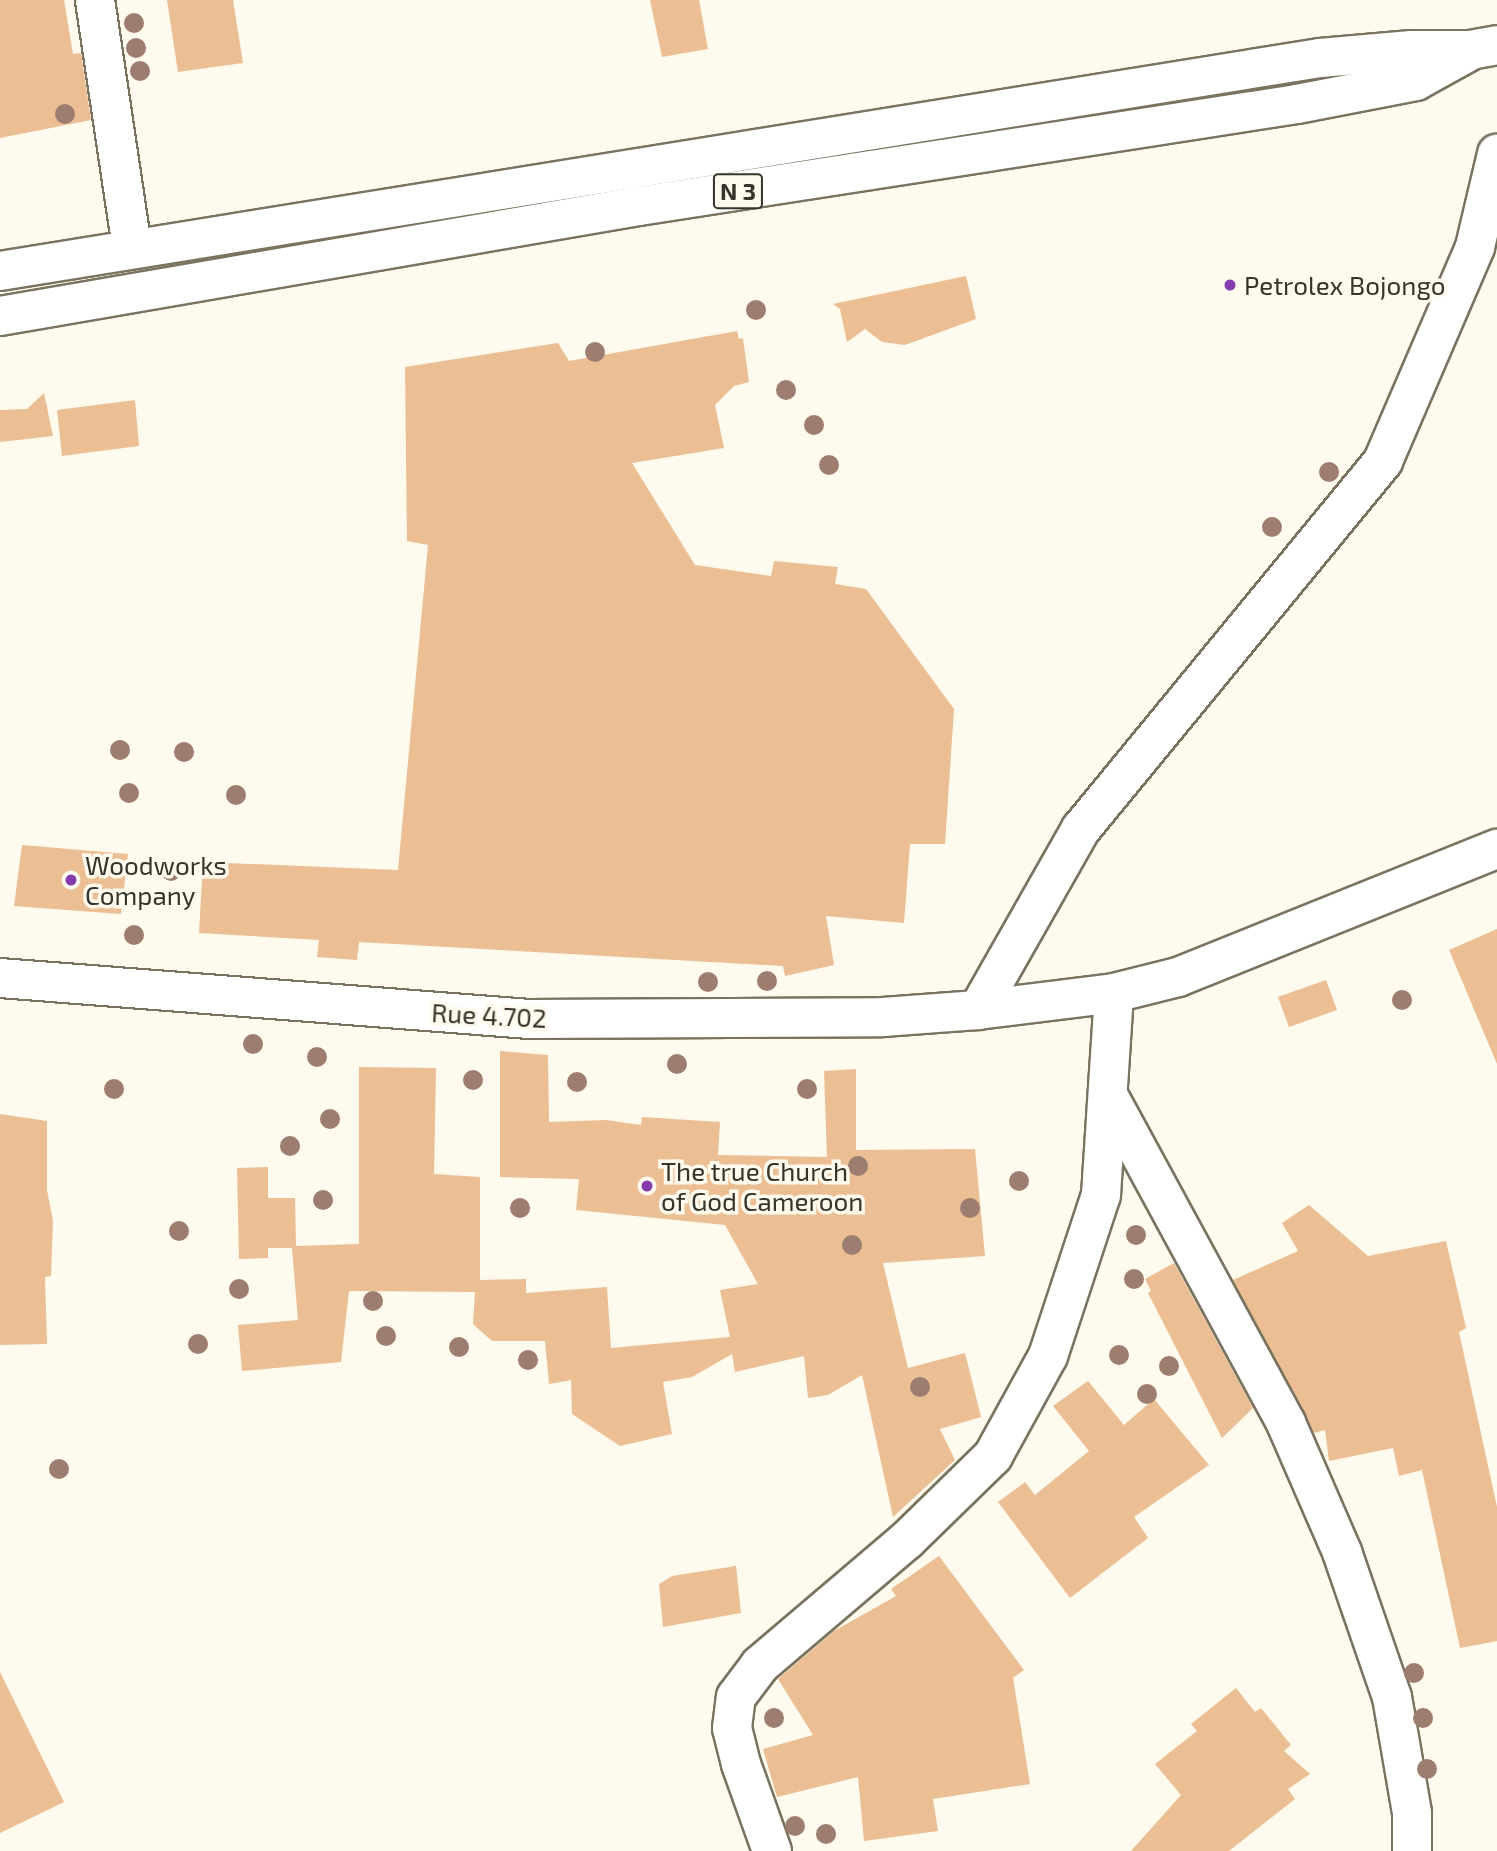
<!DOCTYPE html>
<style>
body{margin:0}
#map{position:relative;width:1497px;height:1851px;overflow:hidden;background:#fefaed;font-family:"Exo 2",sans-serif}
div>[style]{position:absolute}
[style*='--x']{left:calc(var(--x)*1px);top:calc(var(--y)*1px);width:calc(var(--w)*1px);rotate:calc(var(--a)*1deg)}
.building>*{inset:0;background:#ecbe93}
.roads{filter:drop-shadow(2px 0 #79735f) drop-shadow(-2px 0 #79735f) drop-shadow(0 2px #79735f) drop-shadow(0 -2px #79735f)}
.street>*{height:38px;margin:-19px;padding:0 19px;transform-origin:19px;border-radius:19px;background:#fff}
.highway>*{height:38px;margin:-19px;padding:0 19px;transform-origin:19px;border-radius:19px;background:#fff}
.trees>*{width:20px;height:20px;margin:-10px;border-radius:50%;background:#9d7d6f}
.dots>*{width:19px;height:19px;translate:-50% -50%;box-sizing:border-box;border:4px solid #fefaed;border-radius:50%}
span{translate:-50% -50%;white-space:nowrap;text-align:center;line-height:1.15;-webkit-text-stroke:7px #fefaed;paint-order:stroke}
.shield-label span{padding:2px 5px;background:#fefaed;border:2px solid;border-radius:5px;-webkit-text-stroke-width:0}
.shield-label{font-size:24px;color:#37342c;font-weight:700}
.poi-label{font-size:26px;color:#37342c}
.left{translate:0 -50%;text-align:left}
.street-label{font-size:26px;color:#37342c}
</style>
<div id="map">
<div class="building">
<i style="clip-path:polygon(0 0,64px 0,73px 54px,81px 53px,91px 120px,0 138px)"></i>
<i style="clip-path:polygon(167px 0,233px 0,243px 63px,178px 72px)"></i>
<i style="clip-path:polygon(650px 0,699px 0,708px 49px,662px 57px)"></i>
<i style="clip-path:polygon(966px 276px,976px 319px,905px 345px,882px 342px,865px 329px,847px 342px,840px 309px,833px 304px)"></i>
<i style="clip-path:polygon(737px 331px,739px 339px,743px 338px,749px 382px,734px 386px,715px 405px,724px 448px,632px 463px,695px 565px,771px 576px,774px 561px,838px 567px,835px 584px,866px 589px,954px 709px,945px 844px,910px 844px,904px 923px,826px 916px,834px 965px,785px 976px,783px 966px,359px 942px,357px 960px,317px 957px,319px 940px,199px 933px,203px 862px,398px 870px,428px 545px,407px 541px,405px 367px,558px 343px,569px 361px)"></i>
<i style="clip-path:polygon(44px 393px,53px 436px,0 442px,0 410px,27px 409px)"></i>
<i style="clip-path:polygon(135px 400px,139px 446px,62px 456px,57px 410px)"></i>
<i style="clip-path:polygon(22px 845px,128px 854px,121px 914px,14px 906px)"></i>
<i style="clip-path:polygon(1497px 929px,1497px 1064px,1449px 950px)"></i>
<i style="clip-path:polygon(1326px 980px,1337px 1010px,1289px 1027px,1278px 997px)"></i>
<i style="clip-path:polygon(500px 1051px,548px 1055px,549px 1122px,606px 1120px,641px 1125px,642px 1117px,720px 1122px,718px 1155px,827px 1157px,824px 1071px,856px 1069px,856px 1150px,975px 1149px,985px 1256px,883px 1263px,908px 1368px,965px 1353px,981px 1417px,940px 1429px,955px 1460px,893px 1517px,862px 1375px,828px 1395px,808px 1398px,804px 1356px,735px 1372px,732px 1354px,692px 1377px,663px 1382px,672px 1434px,620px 1446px,572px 1414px,571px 1380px,549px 1384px,545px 1341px,492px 1341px,473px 1324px,475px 1292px,349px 1291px,341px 1362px,242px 1371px,238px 1325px,298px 1320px,292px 1248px,268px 1248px,268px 1258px,239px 1259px,237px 1168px,268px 1167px,268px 1198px,295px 1198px,296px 1246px,359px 1244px,359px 1067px,436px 1068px,434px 1174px,480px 1177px,480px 1280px,526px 1279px,526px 1293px,607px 1287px,611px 1348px,730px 1337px,720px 1290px,758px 1284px,725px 1225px,576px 1210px,579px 1179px,500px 1177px)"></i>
<i style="clip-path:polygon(0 1114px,47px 1121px,47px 1190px,53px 1221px,51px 1276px,45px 1277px,47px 1344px,0 1345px)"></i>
<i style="clip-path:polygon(1309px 1205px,1368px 1256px,1446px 1241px,1466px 1328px,1459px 1332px,1497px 1507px,1497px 1641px,1460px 1648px,1422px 1470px,1399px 1476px,1393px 1448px,1329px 1461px,1325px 1430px,1314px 1433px,1233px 1280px,1298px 1251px,1282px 1223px)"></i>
<i style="clip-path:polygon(1174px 1263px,1253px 1408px,1222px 1438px,1148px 1293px,1151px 1291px,1145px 1279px)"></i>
<i style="clip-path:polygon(1088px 1381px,1124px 1425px,1154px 1399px,1209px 1465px,1134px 1517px,1148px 1538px,1070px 1598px,998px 1502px,1025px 1482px,1035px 1495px,1089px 1451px,1053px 1406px)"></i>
<i style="clip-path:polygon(939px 1556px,1024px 1670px,1013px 1678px,1030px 1784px,933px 1799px,938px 1831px,864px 1841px,858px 1777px,777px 1797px,763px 1749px,813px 1735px,778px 1679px,834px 1631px,896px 1596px,891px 1589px)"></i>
<i style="clip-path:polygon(736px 1566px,741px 1613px,663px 1627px,659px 1584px,672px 1576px)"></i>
<i style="clip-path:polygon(0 1672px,64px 1802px,0 1833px)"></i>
<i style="clip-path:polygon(1236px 1688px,1255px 1712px,1261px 1708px,1291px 1745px,1284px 1751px,1310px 1774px,1288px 1789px,1295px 1799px,1229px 1851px,1131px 1851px,1181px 1795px,1155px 1764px,1197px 1731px,1191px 1724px)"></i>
</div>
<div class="roads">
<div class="street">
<i style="--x:95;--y:0;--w:251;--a:81.5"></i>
<i style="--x:0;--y:978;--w:531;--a:4.43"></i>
<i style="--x:529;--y:1019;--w:354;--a:-0.3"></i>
<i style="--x:883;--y:1017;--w:95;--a:-4.2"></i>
<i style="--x:978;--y:1010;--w:137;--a:-7.1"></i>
<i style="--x:1114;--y:993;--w:66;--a:-14"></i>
<i style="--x:1178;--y:977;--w:344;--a:-21.9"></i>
<i style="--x:978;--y:1010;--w:208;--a:-60.4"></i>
<i style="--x:1081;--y:829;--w:476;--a:-50.6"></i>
<i style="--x:1383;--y:461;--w:233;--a:-66.7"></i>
<i style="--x:1475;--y:247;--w:96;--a:-76.7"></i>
<i style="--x:1108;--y:1095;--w:373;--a:61.5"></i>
<i style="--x:1286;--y:1423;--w:141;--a:66.5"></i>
<i style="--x:1342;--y:1552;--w:153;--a:71"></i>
<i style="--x:1392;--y:1697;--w:118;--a:80.2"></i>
<i style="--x:1412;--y:1813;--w:38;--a:90"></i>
<i style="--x:772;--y:1851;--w:92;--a:-109.6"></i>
<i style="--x:741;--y:1764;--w:37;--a:-104"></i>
<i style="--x:732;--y:1728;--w:31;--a:-83"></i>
<i style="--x:736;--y:1697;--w:40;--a:-53"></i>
<i style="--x:760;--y:1665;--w:193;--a:-40.4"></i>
<i style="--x:907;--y:1540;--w:120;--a:-44.3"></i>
<i style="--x:993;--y:1456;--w:114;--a:-61.2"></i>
<i style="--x:1048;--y:1356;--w:169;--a:-71.8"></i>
<i style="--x:1101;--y:1195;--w:202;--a:-86.3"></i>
</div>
<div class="highway">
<i style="--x:0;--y:271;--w:1337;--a:-9.17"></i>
<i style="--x:1320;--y:58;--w:92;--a:-5"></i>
<i style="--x:1412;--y:50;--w:58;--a:0"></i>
<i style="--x:1470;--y:50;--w:27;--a:-10"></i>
<i style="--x:0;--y:316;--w:648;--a:-9.77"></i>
<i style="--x:639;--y:206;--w:666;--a:-8.81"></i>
<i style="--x:1297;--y:104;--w:121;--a:-10.9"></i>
<i style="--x:1416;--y:81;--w:60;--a:-29.1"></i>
</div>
</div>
<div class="trees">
<i style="left:134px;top:23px"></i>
<i style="left:136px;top:48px"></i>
<i style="left:140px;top:71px"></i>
<i style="left:65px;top:114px"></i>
<i style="left:756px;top:310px"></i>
<i style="left:595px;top:352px"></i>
<i style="left:786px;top:390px"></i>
<i style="left:814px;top:425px"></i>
<i style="left:829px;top:465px"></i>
<i style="left:1329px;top:472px"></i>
<i style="left:1272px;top:527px"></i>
<i style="left:120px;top:750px"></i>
<i style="left:184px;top:752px"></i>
<i style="left:129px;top:793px"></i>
<i style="left:236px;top:795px"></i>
<i style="left:171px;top:871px"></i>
<i style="left:134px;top:935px"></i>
<i style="left:767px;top:981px"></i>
<i style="left:708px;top:982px"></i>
<i style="left:1402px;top:1000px"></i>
<i style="left:253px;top:1044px"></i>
<i style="left:317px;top:1057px"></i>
<i style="left:677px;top:1064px"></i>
<i style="left:473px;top:1080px"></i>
<i style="left:577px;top:1082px"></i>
<i style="left:114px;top:1089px"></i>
<i style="left:807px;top:1089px"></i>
<i style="left:330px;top:1119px"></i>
<i style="left:290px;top:1146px"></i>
<i style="left:858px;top:1166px"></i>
<i style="left:1019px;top:1181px"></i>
<i style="left:323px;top:1200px"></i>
<i style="left:520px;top:1208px"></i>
<i style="left:970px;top:1208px"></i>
<i style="left:179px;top:1231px"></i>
<i style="left:1136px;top:1235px"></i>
<i style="left:852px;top:1245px"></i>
<i style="left:1134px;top:1279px"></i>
<i style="left:239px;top:1289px"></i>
<i style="left:373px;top:1301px"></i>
<i style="left:386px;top:1336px"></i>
<i style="left:198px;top:1344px"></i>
<i style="left:459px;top:1347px"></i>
<i style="left:1119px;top:1355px"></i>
<i style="left:528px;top:1360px"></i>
<i style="left:1169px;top:1366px"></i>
<i style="left:920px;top:1387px"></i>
<i style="left:1147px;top:1394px"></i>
<i style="left:59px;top:1469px"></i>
<i style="left:1414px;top:1673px"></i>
<i style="left:774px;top:1718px"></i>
<i style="left:1423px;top:1718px"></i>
<i style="left:1427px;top:1769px"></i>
<i style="left:795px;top:1826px"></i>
<i style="left:826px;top:1834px"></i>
</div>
<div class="dots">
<i style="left:1230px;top:285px;background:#853cae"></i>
<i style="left:71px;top:880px;background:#853cae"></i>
<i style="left:647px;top:1186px;background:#853cae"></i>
</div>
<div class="shield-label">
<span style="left:738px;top:191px">N 3</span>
</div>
<div class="poi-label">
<span class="left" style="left:1244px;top:285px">Petrolex Bojongo</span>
<span class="left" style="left:85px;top:880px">Woodworks<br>Company</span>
<span class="left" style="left:661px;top:1186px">The true Church<br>of God Cameroon</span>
</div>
<div class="street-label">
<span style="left:489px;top:1015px;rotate:3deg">Rue 4.702</span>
</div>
</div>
